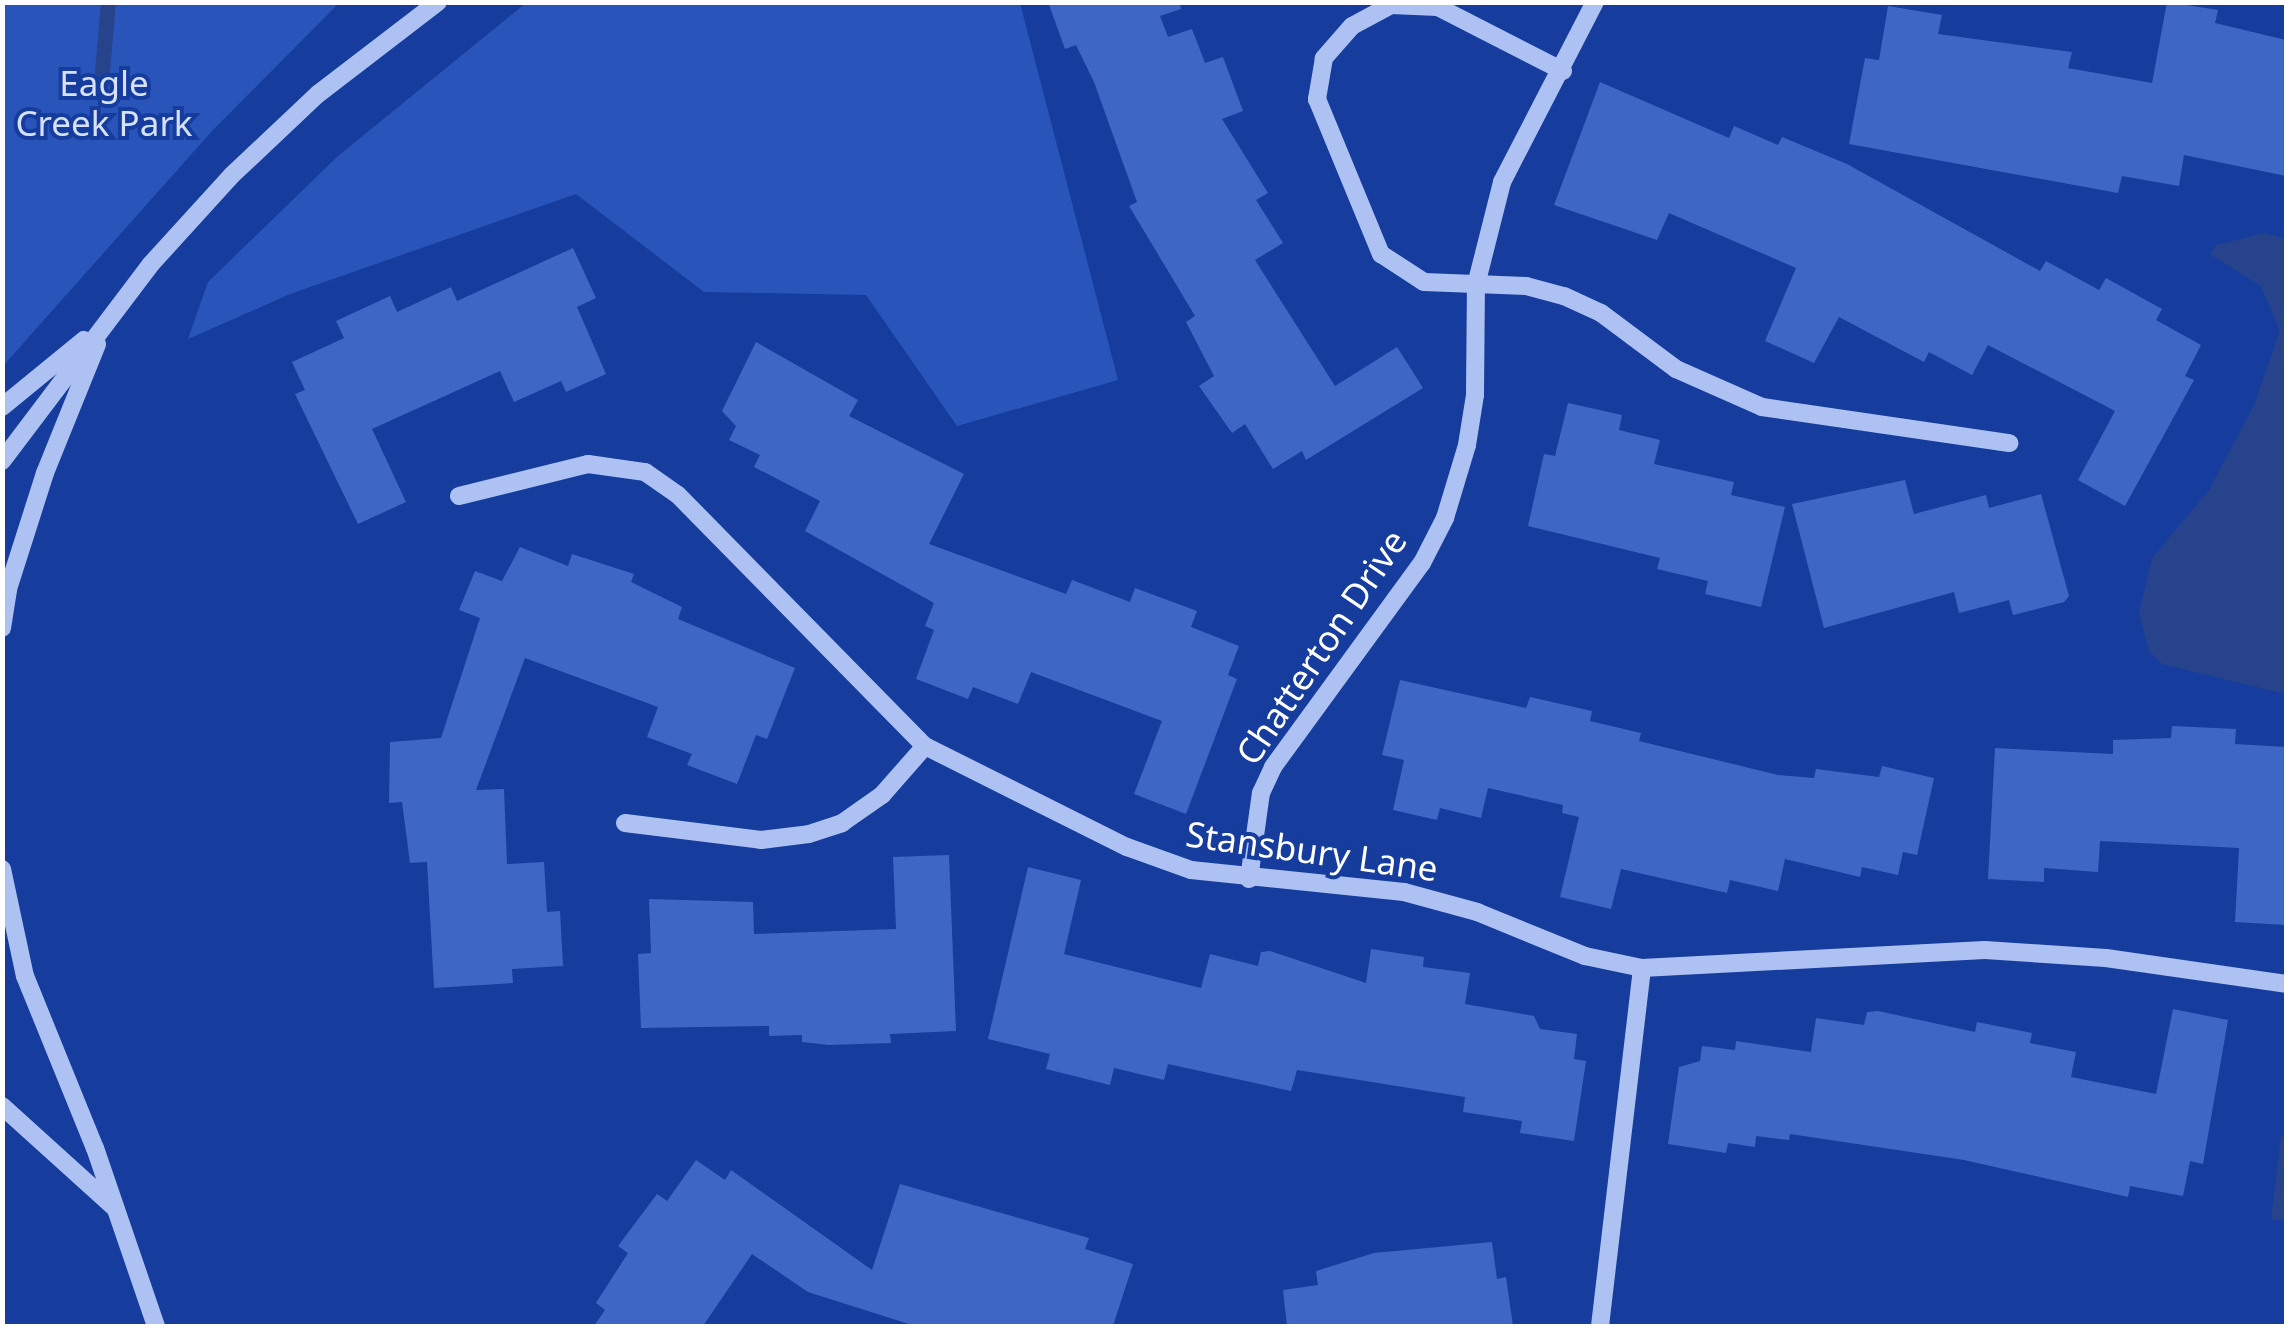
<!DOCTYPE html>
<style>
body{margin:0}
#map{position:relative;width:2289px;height:1329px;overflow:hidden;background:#163d9d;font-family:"Noto Sans",sans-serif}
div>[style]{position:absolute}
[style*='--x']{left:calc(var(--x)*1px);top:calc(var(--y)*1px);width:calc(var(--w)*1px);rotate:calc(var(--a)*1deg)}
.green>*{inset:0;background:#2955bb}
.water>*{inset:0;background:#26438c}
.stream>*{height:15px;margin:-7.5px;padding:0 7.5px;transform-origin:7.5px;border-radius:7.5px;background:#26438c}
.building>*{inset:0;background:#3e66c4}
.minor>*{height:18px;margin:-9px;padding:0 9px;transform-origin:9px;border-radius:9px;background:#adc2f3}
span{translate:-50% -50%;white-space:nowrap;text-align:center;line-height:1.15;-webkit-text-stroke:8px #163d9d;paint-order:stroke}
.park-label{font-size:35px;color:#d5e1fd}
.street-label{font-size:35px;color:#fff}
.frame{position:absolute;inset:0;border:5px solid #fff;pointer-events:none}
</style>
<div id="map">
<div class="green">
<i style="clip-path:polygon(3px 2px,339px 3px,212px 131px,3px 366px)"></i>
<i style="clip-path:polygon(1020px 3px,1118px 380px,957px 426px,866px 295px,704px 292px,576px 194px,290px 294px,188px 339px,208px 282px,338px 156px,526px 3px)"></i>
</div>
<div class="water">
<i style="clip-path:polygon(2264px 233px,2286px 239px,2286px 694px,2162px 664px,2149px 651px,2139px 612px,2152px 558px,2209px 490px,2254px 405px,2280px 331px,2261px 286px,2210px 254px,2217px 245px)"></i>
<i style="clip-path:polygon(2281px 1136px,2286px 1137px,2286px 1221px,2271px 1219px)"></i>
</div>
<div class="stream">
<i style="--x:101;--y:83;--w:81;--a:-85.1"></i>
</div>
<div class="building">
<i style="clip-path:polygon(1048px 2px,1179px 2px,1181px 9px,1160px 16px,1168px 37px,1192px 29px,1205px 63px,1223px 57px,1243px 111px,1222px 119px,1268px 193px,1256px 200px,1283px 243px,1255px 260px,1335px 386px,1397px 347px,1423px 388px,1306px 460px,1302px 451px,1273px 469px,1245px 424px,1232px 433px,1199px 386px,1214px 376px,1186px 322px,1195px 316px,1129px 206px,1137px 202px,1094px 82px,1076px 45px,1065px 49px)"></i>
<i style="clip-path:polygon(2167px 2px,2218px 10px,2215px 23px,2286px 40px,2286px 176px,2184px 155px,2179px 186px,2122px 176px,2118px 193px,1849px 144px,1865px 58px,1879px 60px,1888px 6px,1942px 15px,1938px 34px,2072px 52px,2068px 68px,2152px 83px)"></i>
<i style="clip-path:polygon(1600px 82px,1729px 138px,1734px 126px,1778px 145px,1782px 137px,1847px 164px,2040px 271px,2046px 261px,2099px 290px,2106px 278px,2162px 309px,2156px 320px,2201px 345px,2185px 376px,2194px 380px,2125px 506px,2078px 480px,2115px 411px,1988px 345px,1972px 375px,1929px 352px,1924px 362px,1839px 317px,1814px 363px,1765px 341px,1796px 268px,1669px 213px,1657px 240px,1554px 205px)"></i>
<i style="clip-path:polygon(573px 248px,596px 298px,577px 307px,606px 374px,566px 392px,561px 381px,514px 402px,500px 371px,372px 429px,406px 502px,358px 524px,295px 394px,305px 390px,292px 362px,344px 338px,336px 321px,390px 296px,397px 312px,451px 287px,457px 301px)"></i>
<i style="clip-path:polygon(756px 342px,858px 400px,849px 416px,964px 474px,929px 544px,1066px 594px,1072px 580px,1130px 602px,1135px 588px,1197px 611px,1191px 627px,1239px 646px,1228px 675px,1237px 679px,1186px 814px,1134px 794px,1162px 721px,1031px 672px,1018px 704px,973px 687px,968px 699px,916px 679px,934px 630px,925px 626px,934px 603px,805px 531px,820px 501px,754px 467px,760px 455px,729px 440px,736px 426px,722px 411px)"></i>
<i style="clip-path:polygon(1568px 403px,1622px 415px,1619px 430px,1660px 440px,1654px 464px,1734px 482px,1731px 495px,1785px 507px,1761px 607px,1705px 594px,1708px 581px,1657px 569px,1660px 558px,1528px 526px,1544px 454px,1555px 456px)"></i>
<i style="clip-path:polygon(1905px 480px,1914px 514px,1986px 495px,1989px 508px,2041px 494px,2069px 596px,2064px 602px,2013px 615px,2009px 600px,1959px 613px,1954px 592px,1824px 628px,1792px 504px)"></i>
<i style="clip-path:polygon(520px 547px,568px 566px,572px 554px,634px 574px,631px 582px,682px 607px,678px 619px,795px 668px,767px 739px,756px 735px,737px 784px,687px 765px,692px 754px,647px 737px,658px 707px,525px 658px,476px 790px,504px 789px,507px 864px,544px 862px,547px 912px,560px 911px,563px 966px,512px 969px,513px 983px,434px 988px,427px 862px,410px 863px,402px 802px,389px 803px,390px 742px,441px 738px,480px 618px,459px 610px,475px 571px,502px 581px)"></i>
<i style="clip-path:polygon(1400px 680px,1526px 708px,1530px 697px,1592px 711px,1590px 721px,1641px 733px,1639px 741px,1778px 775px,1814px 778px,1816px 769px,1879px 777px,1882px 766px,1934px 778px,1917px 855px,1903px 852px,1898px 875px,1862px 867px,1860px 877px,1785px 859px,1778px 891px,1730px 880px,1727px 893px,1621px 869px,1611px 909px,1560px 897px,1579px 817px,1562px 813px,1563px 805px,1488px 788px,1481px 818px,1440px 808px,1437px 820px,1393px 810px,1404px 760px,1382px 755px)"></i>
<i style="clip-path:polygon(2172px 726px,2236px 729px,2235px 744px,2286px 747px,2286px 925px,2235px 922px,2239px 848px,2100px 841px,2098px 872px,2044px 868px,2044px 882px,1988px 879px,1995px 748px,2113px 754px,2113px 740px,2171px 738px)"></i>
<i style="clip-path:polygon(949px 855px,956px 1031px,890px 1034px,891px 1043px,829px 1045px,802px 1042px,802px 1035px,769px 1036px,769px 1026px,641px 1028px,638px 954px,651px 953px,649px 899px,753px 902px,754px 934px,896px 929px,893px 857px)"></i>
<i style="clip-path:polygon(1028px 867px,1081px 880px,1064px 954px,1201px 988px,1210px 954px,1258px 966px,1261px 952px,1270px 951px,1366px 983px,1371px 949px,1424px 957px,1423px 967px,1470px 973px,1465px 1004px,1534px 1016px,1540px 1029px,1577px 1034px,1574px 1059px,1586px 1061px,1574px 1141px,1520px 1133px,1522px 1121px,1463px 1112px,1465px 1097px,1297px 1070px,1291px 1091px,1168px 1064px,1164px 1080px,1114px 1068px,1110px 1085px,1046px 1069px,1050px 1054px,988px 1039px)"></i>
<i style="clip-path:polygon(2173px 1009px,2228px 1020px,2203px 1164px,2190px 1161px,2183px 1196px,2130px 1186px,2128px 1197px,1964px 1160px,1790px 1134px,1789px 1140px,1756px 1136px,1755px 1147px,1728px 1143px,1726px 1153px,1668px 1144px,1679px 1067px,1700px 1061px,1702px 1046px,1735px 1050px,1736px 1041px,1811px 1052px,1816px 1018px,1864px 1025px,1867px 1012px,1878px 1011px,1975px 1032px,1977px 1022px,2032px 1033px,2030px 1043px,2076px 1052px,2071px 1077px,2156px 1094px)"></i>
<i style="clip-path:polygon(696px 1160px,725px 1180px,731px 1170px,872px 1270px,900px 1184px,1089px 1238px,1085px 1249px,1133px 1264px,1113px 1326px,915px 1326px,808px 1292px,752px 1254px,703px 1326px,594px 1326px,605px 1310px,596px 1303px,628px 1253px,618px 1246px,657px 1194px,667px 1201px)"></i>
<i style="clip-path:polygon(1492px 1242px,1497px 1279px,1506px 1277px,1513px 1326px,1287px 1326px,1283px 1290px,1318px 1285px,1316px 1271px,1374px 1253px)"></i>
</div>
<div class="minor">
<i style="--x:1563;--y:71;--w:140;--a:-152.9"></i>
<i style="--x:1438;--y:7;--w:47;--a:-177.6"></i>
<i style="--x:1391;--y:5;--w:44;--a:151.7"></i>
<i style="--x:1352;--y:26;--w:43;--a:131.2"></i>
<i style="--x:1324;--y:58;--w:42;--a:99.7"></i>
<i style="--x:1317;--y:99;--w:168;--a:67.6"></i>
<i style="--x:1381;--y:254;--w:51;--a:33.1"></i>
<i style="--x:1424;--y:282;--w:102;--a:2.2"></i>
<i style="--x:1526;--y:286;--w:39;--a:15"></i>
<i style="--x:1564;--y:296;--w:41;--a:24.7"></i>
<i style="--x:1601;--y:313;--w:94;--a:36.7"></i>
<i style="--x:1676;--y:369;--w:94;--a:23.8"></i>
<i style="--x:1762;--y:407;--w:250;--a:8.3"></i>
<i style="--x:2;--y:407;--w:106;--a:-39.3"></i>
<i style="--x:2;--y:461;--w:247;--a:-52.9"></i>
<i style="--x:151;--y:264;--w:120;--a:-47.7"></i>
<i style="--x:232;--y:175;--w:118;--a:-43.3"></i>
<i style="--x:318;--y:94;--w:151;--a:-37.5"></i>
<i style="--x:459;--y:496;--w:133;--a:-13.9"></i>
<i style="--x:588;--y:464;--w:58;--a:8"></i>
<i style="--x:645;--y:472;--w:40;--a:34.9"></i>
<i style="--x:678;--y:495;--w:352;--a:45.5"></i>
<i style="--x:925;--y:746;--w:226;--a:26.6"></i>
<i style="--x:1127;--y:847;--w:68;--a:19.8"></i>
<i style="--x:1191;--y:870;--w:214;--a:5.9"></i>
<i style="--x:1404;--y:892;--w:76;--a:15.3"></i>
<i style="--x:1477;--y:912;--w:117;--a:22.2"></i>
<i style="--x:1585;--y:956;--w:58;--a:11.9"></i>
<i style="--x:1642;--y:968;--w:343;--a:-3"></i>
<i style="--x:1985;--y:950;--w:121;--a:3.8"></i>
<i style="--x:2106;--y:958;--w:182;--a:8.2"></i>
<i style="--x:2;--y:628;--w:39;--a:-81"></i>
<i style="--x:8;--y:589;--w:122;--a:-72.3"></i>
<i style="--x:45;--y:473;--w:139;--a:-68"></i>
<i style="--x:625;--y:823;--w:137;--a:7.1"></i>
<i style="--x:761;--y:840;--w:48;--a:-7.1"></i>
<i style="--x:809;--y:834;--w:35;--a:-18"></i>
<i style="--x:842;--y:823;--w:49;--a:-35"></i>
<i style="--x:882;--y:795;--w:65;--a:-48.7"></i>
<i style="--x:2;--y:869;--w:109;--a:77.9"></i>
<i style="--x:25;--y:976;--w:186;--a:67.9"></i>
<i style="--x:95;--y:1148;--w:188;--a:71.1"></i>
<i style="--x:1249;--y:879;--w:87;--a:-82.1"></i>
<i style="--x:1261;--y:793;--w:29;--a:-65"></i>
<i style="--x:1273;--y:767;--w:253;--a:-53.9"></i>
<i style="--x:1422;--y:563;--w:51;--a:-62.9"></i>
<i style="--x:1445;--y:518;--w:76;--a:-73.2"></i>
<i style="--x:1467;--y:445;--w:51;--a:-80.9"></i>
<i style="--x:1475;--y:395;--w:110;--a:-89.5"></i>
<i style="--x:1476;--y:285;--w:106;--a:-75.8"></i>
<i style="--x:1502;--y:182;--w:203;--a:-62.7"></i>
<i style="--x:2;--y:1106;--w:152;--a:42.1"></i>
<i style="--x:1600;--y:1326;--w:360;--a:-83.3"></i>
</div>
<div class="park-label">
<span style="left:104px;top:103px">Eagle<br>Creek Park</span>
</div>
<div class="street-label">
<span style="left:1321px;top:647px;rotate:-56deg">Chatterton Drive</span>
<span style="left:1312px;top:851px;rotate:8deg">Stansbury Lane</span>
</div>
<div class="frame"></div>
</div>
